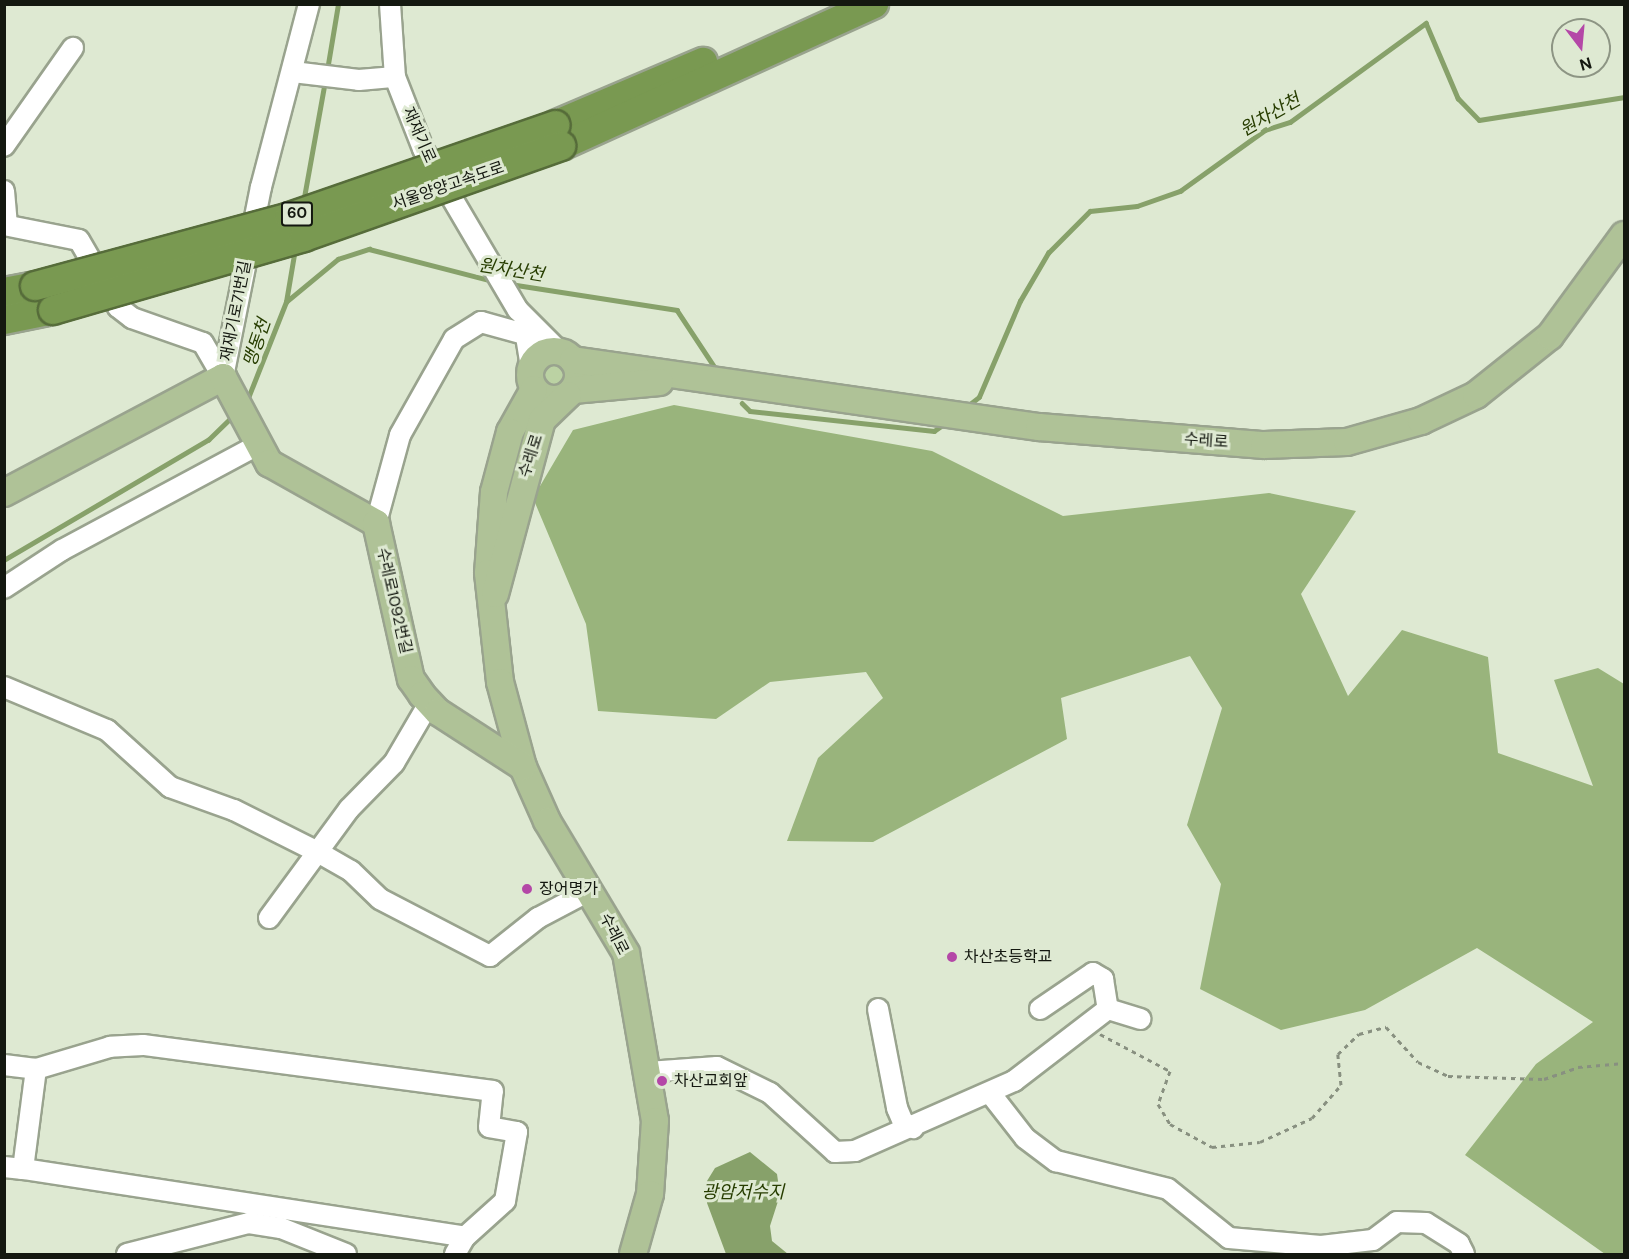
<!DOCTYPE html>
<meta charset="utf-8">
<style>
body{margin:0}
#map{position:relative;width:1629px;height:1259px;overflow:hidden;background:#dee9d2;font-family:"DM Sans","Noto Sans KR",sans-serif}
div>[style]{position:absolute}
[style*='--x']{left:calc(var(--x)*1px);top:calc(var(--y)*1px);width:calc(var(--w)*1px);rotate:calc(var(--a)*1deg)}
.green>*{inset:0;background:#bbd2a3}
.round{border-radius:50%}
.forest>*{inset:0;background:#99b47c}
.water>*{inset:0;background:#87a16a}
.stream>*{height:4.5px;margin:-2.25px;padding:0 2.25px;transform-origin:2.25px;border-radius:2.25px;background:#87a16a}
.path>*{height:3px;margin-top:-1.5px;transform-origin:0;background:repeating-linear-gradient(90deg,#889080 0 4.5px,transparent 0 9px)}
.roads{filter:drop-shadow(2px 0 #99a38e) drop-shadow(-2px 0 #99a38e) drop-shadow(0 2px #99a38e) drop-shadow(0 -2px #99a38e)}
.minor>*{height:20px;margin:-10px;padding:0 10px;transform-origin:10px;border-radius:10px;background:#fff}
.major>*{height:26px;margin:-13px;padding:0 13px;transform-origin:13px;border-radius:13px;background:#afc297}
.major>.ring{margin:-13px;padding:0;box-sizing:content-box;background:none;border:26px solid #afc297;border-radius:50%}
.highway>*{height:28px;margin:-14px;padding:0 14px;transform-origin:14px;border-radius:14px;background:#799951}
.bridges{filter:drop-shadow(2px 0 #566c3a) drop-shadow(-2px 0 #566c3a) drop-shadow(0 2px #566c3a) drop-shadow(0 -2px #566c3a)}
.highway-bridge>*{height:28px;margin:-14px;padding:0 14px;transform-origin:14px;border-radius:14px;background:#799951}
.dots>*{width:16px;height:16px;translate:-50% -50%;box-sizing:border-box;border:3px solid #dee9d2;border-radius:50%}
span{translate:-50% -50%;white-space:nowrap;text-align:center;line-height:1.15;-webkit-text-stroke:6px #dee9d2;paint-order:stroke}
.shield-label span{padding:2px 4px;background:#dee9d2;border:2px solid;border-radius:4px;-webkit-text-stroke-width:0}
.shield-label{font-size:15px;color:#141810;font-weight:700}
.street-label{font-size:16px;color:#141810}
.poi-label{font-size:16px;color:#141810}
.left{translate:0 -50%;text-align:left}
.water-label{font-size:18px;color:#273d00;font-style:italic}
.frame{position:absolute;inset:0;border:6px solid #141810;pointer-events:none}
.north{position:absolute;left:1551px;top:18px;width:60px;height:60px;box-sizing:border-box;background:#dee9d2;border:2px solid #8d9584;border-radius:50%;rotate:164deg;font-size:16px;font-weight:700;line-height:24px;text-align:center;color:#141810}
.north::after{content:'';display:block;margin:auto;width:21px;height:27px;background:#b447a7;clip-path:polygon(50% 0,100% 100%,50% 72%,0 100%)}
</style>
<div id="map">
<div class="green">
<i class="round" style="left:541px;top:363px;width:24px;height:24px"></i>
</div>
<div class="forest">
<i style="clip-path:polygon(674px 405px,932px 451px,1063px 516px,1269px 493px,1356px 511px,1301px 594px,1348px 696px,1402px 630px,1488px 657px,1498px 753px,1593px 786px,1554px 680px,1598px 668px,1624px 684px,1624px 1254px,1605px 1254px,1465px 1155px,1536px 1064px,1593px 1022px,1477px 948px,1365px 1010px,1281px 1030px,1200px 989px,1221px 884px,1187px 825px,1222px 708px,1190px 656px,1061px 698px,1067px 739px,873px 842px,787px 841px,818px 758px,883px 698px,866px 672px,770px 682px,716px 719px,598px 711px,586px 624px,533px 498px,573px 430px)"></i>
</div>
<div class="water">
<i style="clip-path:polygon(750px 1152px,777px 1174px,780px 1195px,770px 1226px,772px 1241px,788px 1254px,726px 1254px,707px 1203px,707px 1181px,715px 1168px)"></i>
</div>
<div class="stream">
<i style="--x:327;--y:70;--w:67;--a:-80.5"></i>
<i style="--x:303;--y:203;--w:124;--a:-79.8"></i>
<i style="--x:510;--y:284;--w:169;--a:8.8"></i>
<i style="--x:677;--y:310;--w:74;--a:56.5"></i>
<i style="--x:286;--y:302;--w:67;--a:-39.6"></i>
<i style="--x:338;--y:259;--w:33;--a:-18"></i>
<i style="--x:369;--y:249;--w:128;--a:14.5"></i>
<i style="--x:246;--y:403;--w:109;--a:-68.4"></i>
<i style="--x:286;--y:302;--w:54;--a:-80.4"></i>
<i style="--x:742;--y:403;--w:11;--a:45"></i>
<i style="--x:750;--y:411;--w:185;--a:6.2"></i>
<i style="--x:934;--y:431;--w:12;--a:-35"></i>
<i style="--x:970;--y:404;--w:11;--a:-38"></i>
<i style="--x:979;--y:397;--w:104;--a:-66.9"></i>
<i style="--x:1020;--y:301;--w:56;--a:-59.7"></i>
<i style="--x:1048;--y:253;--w:59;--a:-45"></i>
<i style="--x:1090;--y:211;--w:47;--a:-6.1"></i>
<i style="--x:1137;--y:206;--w:46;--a:-19.2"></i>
<i style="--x:1180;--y:191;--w:105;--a:-35.7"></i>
<i style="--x:1265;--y:130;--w:26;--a:-18"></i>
<i style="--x:1290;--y:122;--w:168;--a:-36.1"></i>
<i style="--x:1426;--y:23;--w:82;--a:66.9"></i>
<i style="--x:1458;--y:98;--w:30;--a:46"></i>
<i style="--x:1479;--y:120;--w:147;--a:-9"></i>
<i style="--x:4;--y:560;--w:237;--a:-30.5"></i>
<i style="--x:208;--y:440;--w:36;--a:-44"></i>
</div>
<div class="path">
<i style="--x:1100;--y:1034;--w:79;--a:27.9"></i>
<i style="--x:1170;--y:1071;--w:35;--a:110"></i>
<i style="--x:1158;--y:1104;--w:23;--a:59"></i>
<i style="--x:1170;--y:1124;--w:48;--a:28.7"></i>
<i style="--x:1212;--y:1147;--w:48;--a:-5.9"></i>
<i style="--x:1260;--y:1142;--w:57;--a:-24.8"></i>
<i style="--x:1312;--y:1118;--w:44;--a:-48.7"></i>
<i style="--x:1341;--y:1085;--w:31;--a:-96"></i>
<i style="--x:1338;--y:1054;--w:29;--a:-44"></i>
<i style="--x:1359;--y:1034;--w:28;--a:-15"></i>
<i style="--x:1386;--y:1027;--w:47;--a:47.6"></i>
<i style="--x:1418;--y:1062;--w:33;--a:25"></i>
<i style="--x:1448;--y:1076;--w:96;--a:1.8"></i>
<i style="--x:1544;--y:1079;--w:36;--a:-19"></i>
<i style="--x:1578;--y:1067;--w:46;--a:-5"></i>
</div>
<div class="roads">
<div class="minor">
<i style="--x:390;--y:4;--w:73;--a:86.1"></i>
<i style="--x:395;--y:77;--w:77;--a:68.7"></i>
<i style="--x:423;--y:149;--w:187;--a:59.5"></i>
<i style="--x:518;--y:310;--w:58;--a:45"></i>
<i style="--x:293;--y:72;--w:66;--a:6.9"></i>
<i style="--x:359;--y:80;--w:36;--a:-5"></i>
<i style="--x:4;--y:146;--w:120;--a:-54.9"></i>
<i style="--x:4;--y:191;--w:34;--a:85"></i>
<i style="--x:4;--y:225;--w:76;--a:11.3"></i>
<i style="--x:79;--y:240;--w:78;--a:59.8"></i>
<i style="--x:118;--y:307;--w:18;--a:38"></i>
<i style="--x:132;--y:318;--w:75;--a:19.4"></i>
<i style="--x:203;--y:343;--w:39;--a:60"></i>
<i style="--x:524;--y:324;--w:44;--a:80.8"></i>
<i style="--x:223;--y:377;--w:194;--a:-78.7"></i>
<i style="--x:261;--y:187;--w:189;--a:-75.3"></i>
<i style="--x:376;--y:523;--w:91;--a:-74.7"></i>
<i style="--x:400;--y:435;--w:110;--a:-60.6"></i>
<i style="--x:454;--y:339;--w:32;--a:-32"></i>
<i style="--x:481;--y:322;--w:49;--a:15.5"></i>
<i style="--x:4;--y:588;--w:69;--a:-33.2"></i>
<i style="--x:62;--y:550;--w:220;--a:-28.2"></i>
<i style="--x:4;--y:687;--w:112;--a:22.7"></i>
<i style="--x:107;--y:730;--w:85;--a:42.1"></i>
<i style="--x:170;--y:787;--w:68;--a:19.8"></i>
<i style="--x:234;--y:810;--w:92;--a:26.6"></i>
<i style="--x:316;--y:851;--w:40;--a:29.7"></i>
<i style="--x:351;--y:871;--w:40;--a:44"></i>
<i style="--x:380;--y:899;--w:124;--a:27.4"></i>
<i style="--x:490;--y:956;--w:61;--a:-38.4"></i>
<i style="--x:538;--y:918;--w:60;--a:-27.8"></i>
<i style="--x:269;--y:918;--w:135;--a:-53.7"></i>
<i style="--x:349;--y:809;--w:64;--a:-45.6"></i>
<i style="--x:394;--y:763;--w:69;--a:-59.7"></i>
<i style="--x:878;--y:1009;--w:101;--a:79.1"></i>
<i style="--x:897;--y:1108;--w:15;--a:67"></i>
<i style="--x:903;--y:1122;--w:12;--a:31"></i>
<i style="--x:1040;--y:1009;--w:64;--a:-34.2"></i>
<i style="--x:1093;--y:973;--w:12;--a:31"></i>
<i style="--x:1103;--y:979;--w:30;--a:81"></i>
<i style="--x:4;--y:1065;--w:32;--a:7"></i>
<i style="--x:648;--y:1072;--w:69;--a:-4.1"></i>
<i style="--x:717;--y:1067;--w:59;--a:26.1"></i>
<i style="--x:770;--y:1093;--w:88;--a:42.2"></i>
<i style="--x:835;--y:1152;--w:20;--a:-3"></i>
<i style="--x:855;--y:1151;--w:174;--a:-23.8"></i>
<i style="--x:1014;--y:1081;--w:118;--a:-37.5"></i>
<i style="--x:1108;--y:1009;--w:34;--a:17"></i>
<i style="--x:990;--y:1093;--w:57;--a:52.1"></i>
<i style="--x:1025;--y:1138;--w:39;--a:37"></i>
<i style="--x:1056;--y:1161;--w:115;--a:14"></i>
<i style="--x:1168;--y:1189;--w:78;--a:38.8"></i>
<i style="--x:1229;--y:1238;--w:92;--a:5"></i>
<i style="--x:1321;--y:1246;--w:52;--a:-6.6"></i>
<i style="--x:1373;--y:1240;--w:30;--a:-37"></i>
<i style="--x:1397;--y:1222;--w:29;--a:2"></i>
<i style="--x:1426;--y:1223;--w:39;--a:32"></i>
<i style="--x:1459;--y:1244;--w:11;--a:63"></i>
<i style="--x:4;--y:1167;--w:19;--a:6"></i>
<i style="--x:127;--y:1254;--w:126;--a:-14.3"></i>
<i style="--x:249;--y:1223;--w:32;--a:9"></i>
<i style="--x:281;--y:1228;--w:70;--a:21.8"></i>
<i style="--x:455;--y:1254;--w:20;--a:-60"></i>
<i style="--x:465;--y:1237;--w:54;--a:-42"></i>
<i style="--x:505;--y:1201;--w:70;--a:-80.1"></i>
<i style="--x:517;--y:1132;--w:28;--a:-170"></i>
<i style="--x:489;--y:1127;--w:36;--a:-84"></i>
<i style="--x:493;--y:1091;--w:353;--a:-172.5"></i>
<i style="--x:143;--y:1045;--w:33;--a:177"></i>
<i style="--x:110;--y:1047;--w:77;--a:163.4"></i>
<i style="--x:36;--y:1069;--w:101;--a:97.4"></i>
<i style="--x:23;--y:1169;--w:447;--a:8.7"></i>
</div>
<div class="major">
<i class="ring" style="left:530px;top:351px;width:22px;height:22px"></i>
<i style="--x:573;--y:360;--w:471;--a:8.2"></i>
<i style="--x:1039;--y:427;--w:226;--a:4.6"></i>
<i style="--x:1264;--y:445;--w:83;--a:-2.1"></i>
<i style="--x:1347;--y:442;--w:77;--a:-15.8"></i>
<i style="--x:1421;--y:421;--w:61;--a:-25.3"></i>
<i style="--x:1476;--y:395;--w:95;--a:-38.6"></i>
<i style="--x:1550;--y:336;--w:125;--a:-53.8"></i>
<i style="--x:534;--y:389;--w:49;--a:119.2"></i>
<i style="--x:510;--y:432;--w:62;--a:104.9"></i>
<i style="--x:494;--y:492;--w:81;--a:94.2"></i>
<i style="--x:488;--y:573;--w:110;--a:83.7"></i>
<i style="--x:500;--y:682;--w:88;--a:74.9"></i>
<i style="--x:523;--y:767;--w:59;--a:66"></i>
<i style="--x:547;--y:821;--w:154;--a:59.1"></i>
<i style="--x:626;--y:953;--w:170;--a:80.2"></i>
<i style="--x:655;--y:1121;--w:73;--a:93.9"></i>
<i style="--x:650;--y:1194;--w:62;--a:105.8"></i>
<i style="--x:573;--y:390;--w:87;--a:-5.3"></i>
<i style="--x:4;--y:493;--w:248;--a:-27.9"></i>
<i style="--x:223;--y:377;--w:98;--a:61.9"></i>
<i style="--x:269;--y:463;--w:123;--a:29.3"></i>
<i style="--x:376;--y:523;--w:160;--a:77.4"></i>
<i style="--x:411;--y:679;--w:19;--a:55"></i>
<i style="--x:422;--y:695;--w:23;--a:47"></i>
<i style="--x:438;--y:712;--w:101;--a:32.9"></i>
<i style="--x:495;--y:594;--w:180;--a:-74.9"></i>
<i style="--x:542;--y:420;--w:36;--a:-44"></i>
</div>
<div class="highway">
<i style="--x:555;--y:125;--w:161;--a:-23.1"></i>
<i style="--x:561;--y:146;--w:344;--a:-24.4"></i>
<i style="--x:4;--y:292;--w:32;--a:-11"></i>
<i style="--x:4;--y:320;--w:50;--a:-11.5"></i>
</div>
</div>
<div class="bridges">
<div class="highway-bridge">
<i style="--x:35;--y:286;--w:264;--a:-15.1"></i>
<i style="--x:290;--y:217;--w:281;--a:-19.1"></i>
<i style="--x:53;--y:310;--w:261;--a:-16.2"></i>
<i style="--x:304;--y:237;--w:273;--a:-19.5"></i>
</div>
</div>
<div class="dots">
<i style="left:527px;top:889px;background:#b447a7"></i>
<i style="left:952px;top:957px;background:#b447a7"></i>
<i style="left:662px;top:1081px;background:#b447a7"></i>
</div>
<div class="shield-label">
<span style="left:297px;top:214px">60</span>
</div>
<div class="street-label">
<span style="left:419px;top:135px;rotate:66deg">재재기로</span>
<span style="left:448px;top:186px;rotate:-19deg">서울양양고속도로</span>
<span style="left:236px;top:311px;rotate:-79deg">재재기로71번길</span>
<span style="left:1206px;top:441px;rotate:4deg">수레로</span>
<span style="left:531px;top:456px;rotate:-72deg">수레로</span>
<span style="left:394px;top:601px;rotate:77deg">수레로1092번길</span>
<span style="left:614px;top:934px;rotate:63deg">수레로</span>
</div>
<div class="poi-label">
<span class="left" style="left:539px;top:889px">장어명가</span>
<span class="left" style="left:964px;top:957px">차산초등학교</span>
<span class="left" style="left:674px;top:1081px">차산교회앞</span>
</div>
<div class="water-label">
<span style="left:1270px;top:115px;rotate:-30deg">원차산천</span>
<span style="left:511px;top:270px;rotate:9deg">원차산천</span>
<span style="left:257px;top:343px;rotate:-71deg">맹동천</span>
<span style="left:743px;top:1192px">광암저수지</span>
</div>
<div class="frame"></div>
<div class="north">N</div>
</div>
